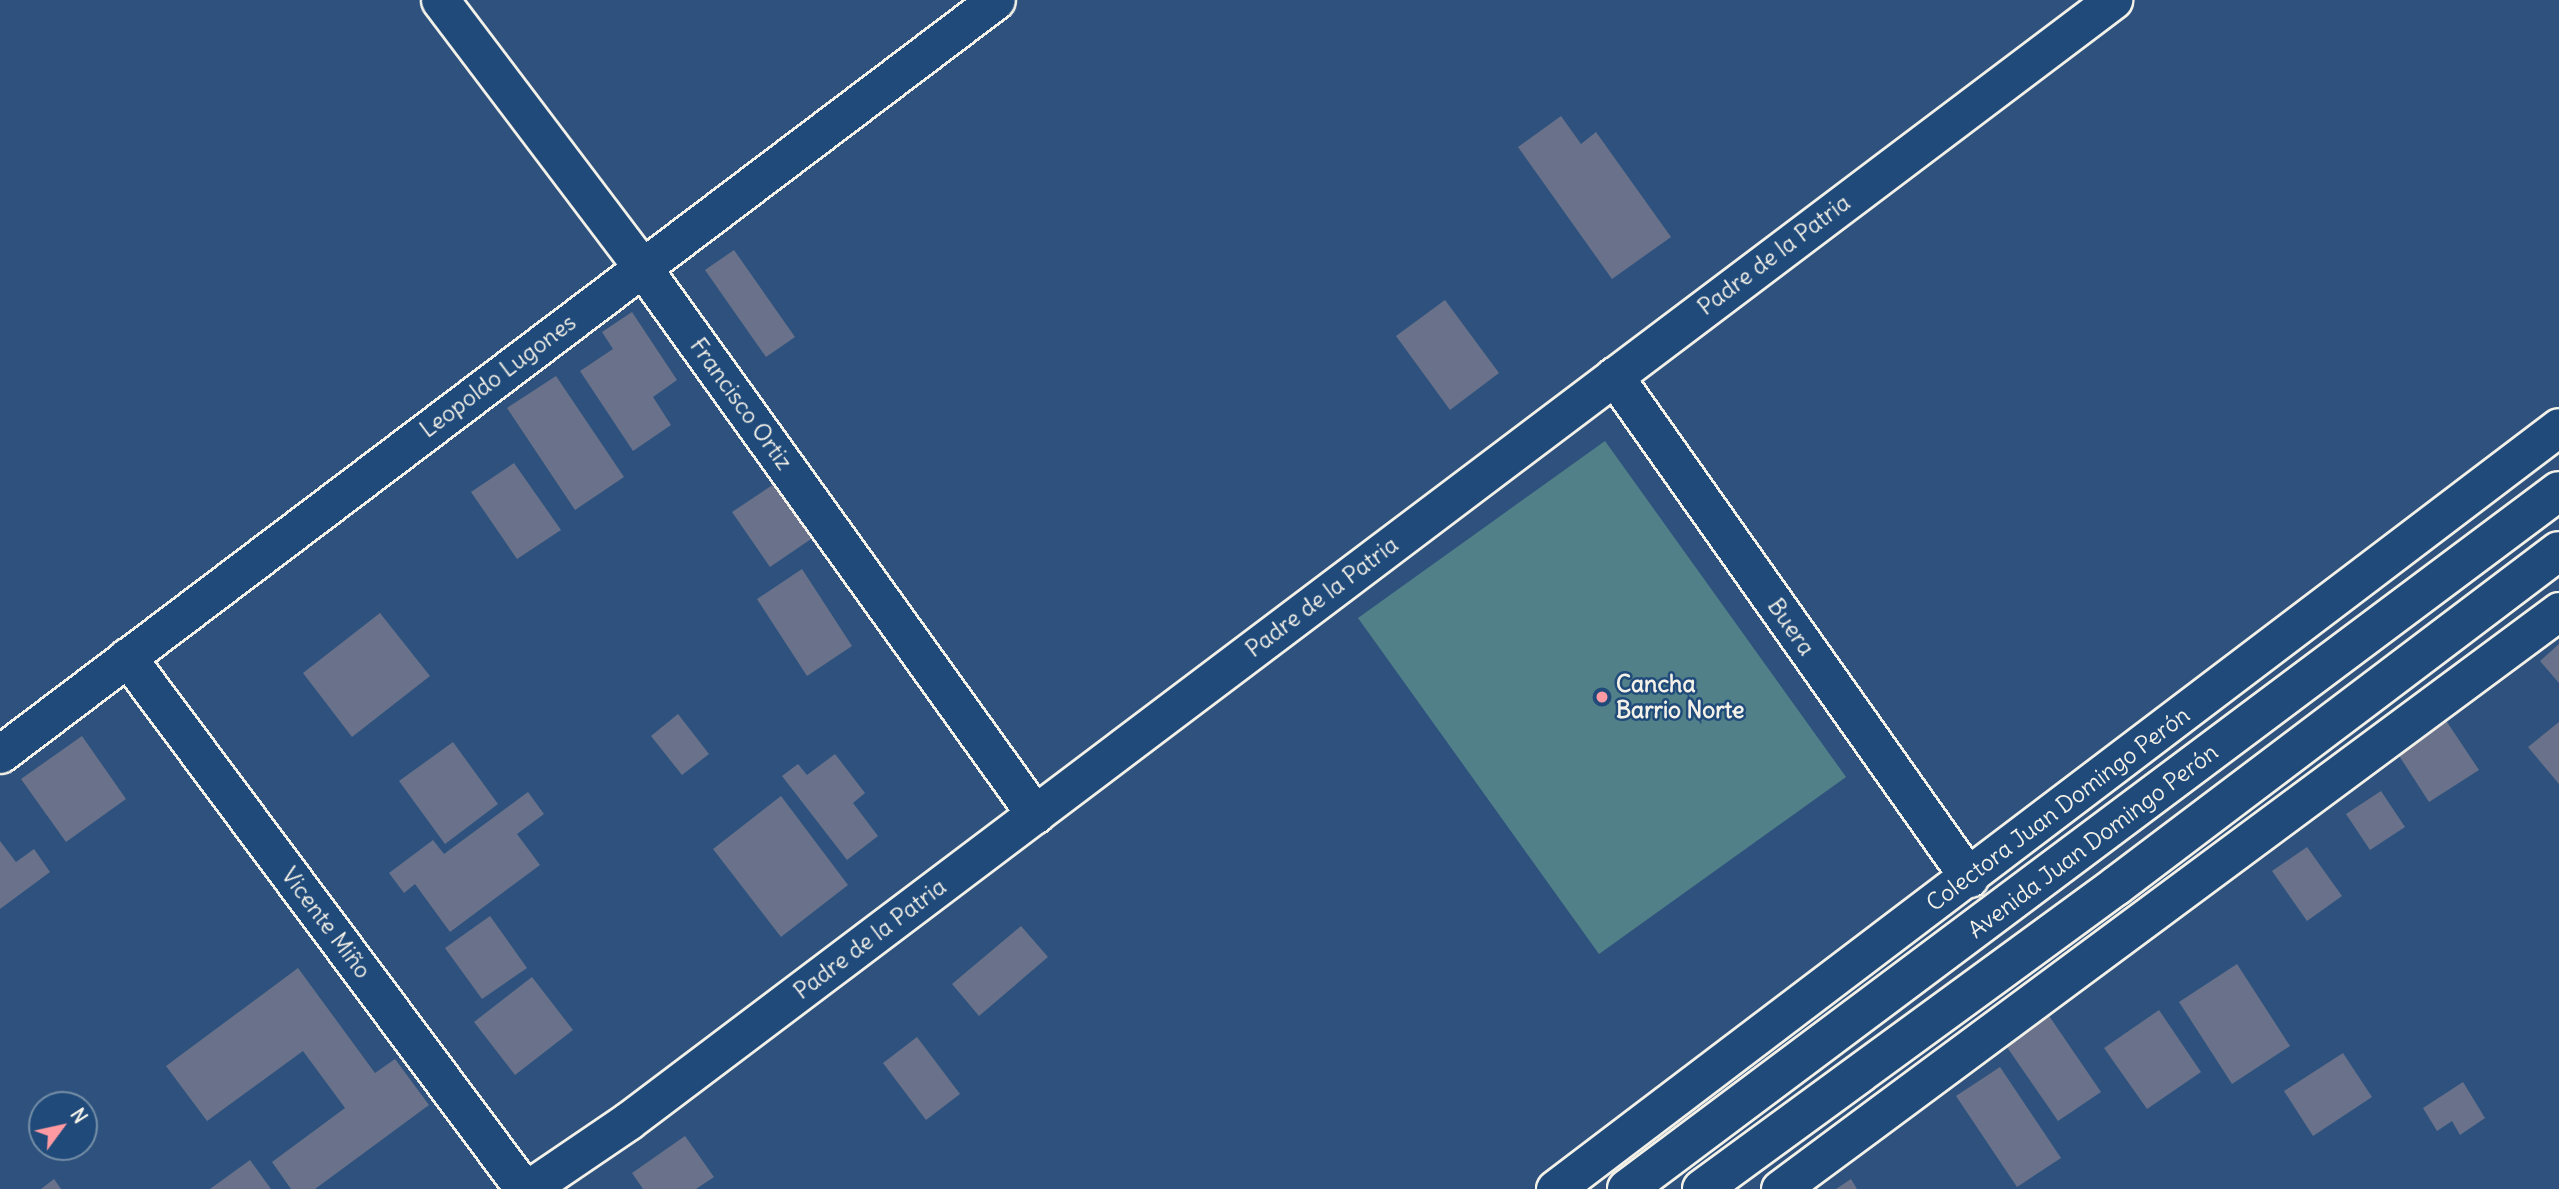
<!DOCTYPE html>
<meta charset="utf-8">
<style>
body{margin:0}
#map{position:relative;width:2559px;height:1189px;overflow:hidden;background:#2e527d;font-family:Delius,sans-serif}
div>[style]{position:absolute}
[style*='--x']{left:calc(var(--x)*1px);top:calc(var(--y)*1px);width:calc(var(--w)*1px);rotate:calc(var(--a)*1deg)}
.green>*{inset:0;background:#518089}
.building>*{inset:0;background:#69728a}
.roads{filter:drop-shadow(2px 0 #f4f1e8) drop-shadow(-2px 0 #f4f1e8) drop-shadow(0 2px #f4f1e8) drop-shadow(0 -2px #f4f1e8)}
.street>*{height:37px;margin:-18.5px;padding:0 18.5px;transform-origin:18.5px;border-radius:18.5px;background:#1f4a7a}
.secondary>*{height:38px;margin:-19px;padding:0 19px;transform-origin:19px;border-radius:19px;background:#1f4a7a}
.dots>*{width:19px;height:19px;translate:-50% -50%;box-sizing:border-box;border:4px solid #1f4a7a;border-radius:50%}
span{translate:-50% -50%;white-space:nowrap;text-align:center;line-height:1.15;-webkit-text-stroke:5px #1f4a7a;paint-order:stroke}
.street-label{font-size:23px;color:#f4f1e8}
.poi-label{font-size:23px;color:#f4f1e8;font-weight:700}
.left{translate:0 -50%;text-align:left}
.north{position:absolute;left:28px;top:1091px;width:70px;height:70px;box-sizing:border-box;background:#1f4a7a;border:2px solid #748da6;border-radius:50%;rotate:57deg;font-size:19px;font-weight:700;line-height:28px;text-align:center;color:#f4f1e8}
.north::after{content:'';display:block;margin:auto;width:24px;height:32px;background:#ff9aa2;clip-path:polygon(50% 0,100% 100%,50% 72%,0 100%)}
</style>
<div id="map">
<div class="green">
<i style="clip-path:polygon(1605px 441px,1846px 777px,1599px 954px,1358px 618px)"></i>
</div>
<div class="building">
<i style="clip-path:polygon(1561px 116px,1581px 144px,1596px 132px,1671px 237px,1612px 279px,1518px 147px)"></i>
<i style="clip-path:polygon(734px 250px,795px 337px,766px 357px,705px 270px)"></i>
<i style="clip-path:polygon(1445px 300px,1499px 373px,1450px 410px,1396px 336px)"></i>
<i style="clip-path:polygon(632px 312px,677px 380px,653px 397px,671px 425px,633px 451px,580px 371px,613px 349px,602px 332px)"></i>
<i style="clip-path:polygon(556px 376px,624px 477px,575px 510px,507px 408px)"></i>
<i style="clip-path:polygon(514px 463px,561px 530px,517px 559px,471px 492px)"></i>
<i style="clip-path:polygon(777px 482px,814px 537px,770px 567px,732px 512px)"></i>
<i style="clip-path:polygon(802px 569px,852px 646px,807px 676px,757px 599px)"></i>
<i style="clip-path:polygon(380px 613px,430px 676px,352px 737px,303px 673px)"></i>
<i style="clip-path:polygon(2559px 644px,2559px 683px,2540px 661px)"></i>
<i style="clip-path:polygon(678px 714px,709px 754px,682px 775px,651px 736px)"></i>
<i style="clip-path:polygon(2445px 719px,2479px 770px,2429px 802px,2396px 751px)"></i>
<i style="clip-path:polygon(2559px 722px,2559px 784px,2528px 747px)"></i>
<i style="clip-path:polygon(82px 736px,126px 799px,66px 842px,21px 779px)"></i>
<i style="clip-path:polygon(453px 742px,498px 804px,445px 844px,399px 781px)"></i>
<i style="clip-path:polygon(835px 754px,865px 793px,853px 803px,878px 836px,847px 860px,782px 776px,798px 764px,807px 775px)"></i>
<i style="clip-path:polygon(2381px 791px,2405px 827px,2370px 850px,2346px 814px)"></i>
<i style="clip-path:polygon(528px 792px,544px 814px,517px 834px,540px 865px,450px 932px,415px 884px,404px 893px,389px 873px,433px 840px,444px 854px)"></i>
<i style="clip-path:polygon(781px 796px,848px 885px,781px 937px,713px 849px)"></i>
<i style="clip-path:polygon(0 841px,16px 862px,34px 849px,50px 872px,0 909px)"></i>
<i style="clip-path:polygon(2307px 847px,2342px 896px,2307px 921px,2272px 871px)"></i>
<i style="clip-path:polygon(490px 916px,527px 968px,482px 999px,445px 948px)"></i>
<i style="clip-path:polygon(1021px 926px,1048px 957px,979px 1016px,952px 984px)"></i>
<i style="clip-path:polygon(2237px 964px,2290px 1046px,2232px 1084px,2179px 1002px)"></i>
<i style="clip-path:polygon(298px 968px,375px 1073px,395px 1059px,429px 1105px,315px 1189px,291px 1189px,272px 1162px,345px 1108px,303px 1051px,207px 1121px,166px 1066px)"></i>
<i style="clip-path:polygon(532px 977px,573px 1030px,515px 1075px,474px 1022px)"></i>
<i style="clip-path:polygon(2043px 1007px,2101px 1092px,2058px 1121px,2000px 1037px)"></i>
<i style="clip-path:polygon(2159px 1010px,2201px 1072px,2147px 1109px,2104px 1048px)"></i>
<i style="clip-path:polygon(917px 1037px,960px 1094px,926px 1120px,883px 1063px)"></i>
<i style="clip-path:polygon(2343px 1053px,2372px 1097px,2313px 1136px,2284px 1091px)"></i>
<i style="clip-path:polygon(2000px 1067px,2061px 1158px,2017px 1187px,1956px 1096px)"></i>
<i style="clip-path:polygon(2463px 1082px,2485px 1118px,2460px 1135px,2452px 1121px,2437px 1131px,2423px 1108px)"></i>
<i style="clip-path:polygon(685px 1136px,714px 1177px,696px 1189px,643px 1189px,632px 1173px)"></i>
<i style="clip-path:polygon(250px 1160px,271px 1189px,210px 1189px)"></i>
<i style="clip-path:polygon(54px 1179px,61px 1189px,41px 1189px)"></i>
<i style="clip-path:polygon(1851px 1179px,1857px 1189px,1836px 1189px)"></i>
</div>
<div class="roads">
<div class="street">
<i style="--x:440;--y:0;--w:335;--a:52.9"></i>
<i style="--x:642;--y:267;--w:674;--a:54.3"></i>
<i style="--x:1614;--y:376;--w:615;--a:54.73"></i>
<i style="--x:127;--y:657;--w:664;--a:53.27"></i>
<i style="--x:0;--y:754;--w:1249;--a:-37.13"></i>
<i style="--x:528;--y:1189;--w:121;--a:-34.2"></i>
<i style="--x:628;--y:1121;--w:1861;--a:-37.05"></i>
<i style="--x:1555;--y:1189;--w:1260;--a:-37.2"></i>
<i style="--x:1780;--y:1189;--w:970;--a:-36.57"></i>
</div>
<div class="secondary">
<i style="--x:1627;--y:1189;--w:1164;--a:-36.83"></i>
<i style="--x:1702;--y:1189;--w:513;--a:-36.2"></i>
<i style="--x:2116;--y:886;--w:555;--a:-37.1"></i>
</div>
</div>
<div class="dots">
<i style="left:1602px;top:697px;background:#ff9aa2"></i>
</div>
<div class="street-label">
<span style="left:1774px;top:255px;rotate:-37deg">Padre de la Patria</span>
<span style="left:498px;top:376px;rotate:-37deg">Leopoldo Lugones</span>
<span style="left:741px;top:404px;rotate:54deg">Francisco Ortiz</span>
<span style="left:1322px;top:597px;rotate:-37deg">Padre de la Patria</span>
<span style="left:1791px;top:627px;rotate:55deg">Buera</span>
<span style="left:2058px;top:809px;rotate:-37deg">Colectora Juan Domingo Perón</span>
<span style="left:2093px;top:841px;rotate:-37deg">Avenida Juan Domingo Perón</span>
<span style="left:326px;top:923px;rotate:53deg">Vicente Miño</span>
<span style="left:870px;top:939px;rotate:-37deg">Padre de la Patria</span>
</div>
<div class="poi-label">
<span class="left" style="left:1616px;top:697px">Cancha<br>Barrio Norte</span>
</div>
<div class="north">N</div>
</div>
